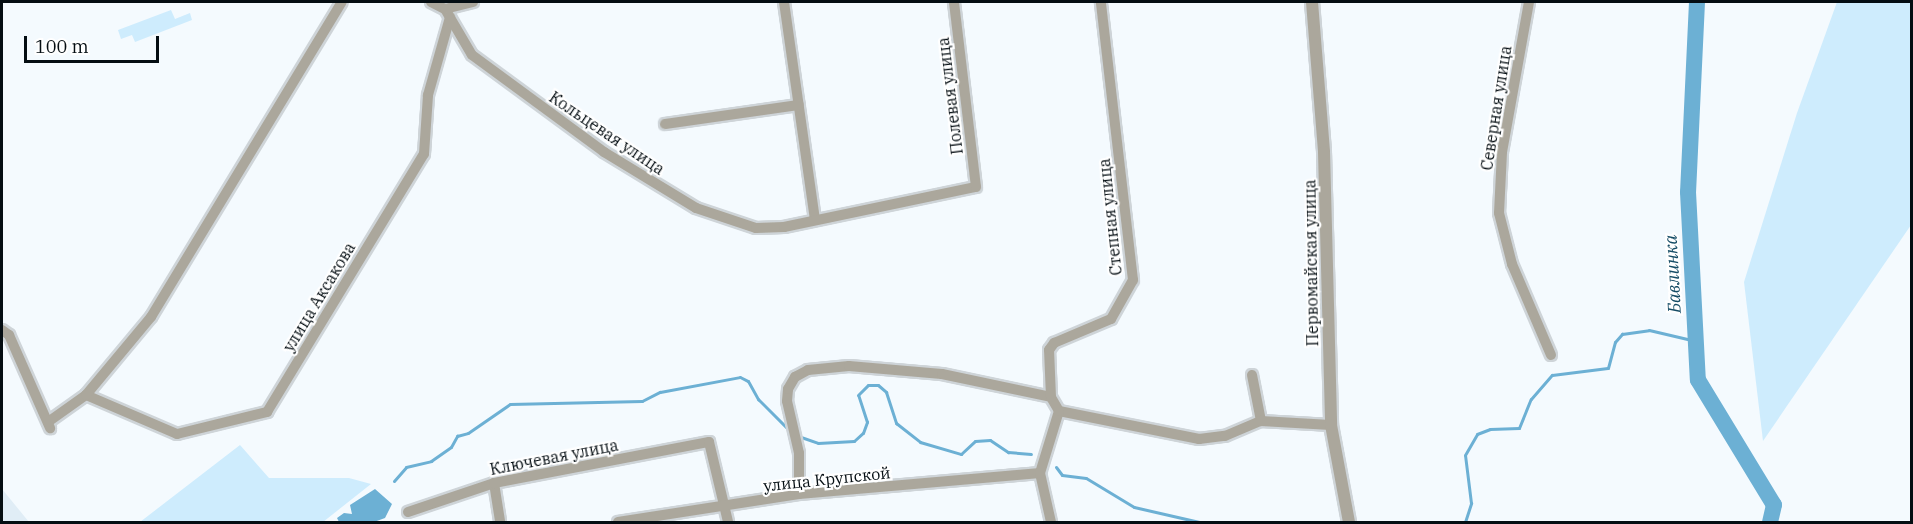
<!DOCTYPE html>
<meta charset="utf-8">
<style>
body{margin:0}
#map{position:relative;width:1913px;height:524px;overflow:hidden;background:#f4fafe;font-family:"IBM Plex Serif",serif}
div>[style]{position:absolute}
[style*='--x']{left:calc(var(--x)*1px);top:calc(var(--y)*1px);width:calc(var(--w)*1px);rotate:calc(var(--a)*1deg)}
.built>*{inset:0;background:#e0edf6}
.green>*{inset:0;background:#ceecfd}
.water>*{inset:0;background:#6cb0d4}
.stream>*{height:3px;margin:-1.5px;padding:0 1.5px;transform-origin:1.5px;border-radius:1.5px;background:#6cb0d4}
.river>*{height:16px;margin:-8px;padding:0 8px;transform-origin:8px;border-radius:8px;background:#6cb0d4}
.roads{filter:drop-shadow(2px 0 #ced4d8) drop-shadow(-2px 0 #ced4d8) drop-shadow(0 2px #ced4d8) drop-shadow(0 -2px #ced4d8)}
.minor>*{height:10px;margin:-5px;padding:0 5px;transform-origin:5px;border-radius:5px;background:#aba79c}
.tertiary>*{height:12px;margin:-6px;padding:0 6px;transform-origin:6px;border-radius:6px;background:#aba79c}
span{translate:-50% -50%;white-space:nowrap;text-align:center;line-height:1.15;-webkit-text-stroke:4.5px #fff;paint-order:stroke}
.street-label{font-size:16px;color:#040d12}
.water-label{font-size:18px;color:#154c65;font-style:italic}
.frame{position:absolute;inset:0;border:3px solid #040d12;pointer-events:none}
.scale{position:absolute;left:24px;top:36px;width:135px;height:27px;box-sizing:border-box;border:3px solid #040d12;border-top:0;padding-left:8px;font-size:18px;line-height:21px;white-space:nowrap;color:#040d12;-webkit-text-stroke:4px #fff;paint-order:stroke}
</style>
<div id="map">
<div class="built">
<i style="clip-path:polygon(2px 489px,29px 522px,2px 522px)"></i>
</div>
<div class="green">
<i style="clip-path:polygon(1837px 2px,1911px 2px,1911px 225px,1763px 441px,1744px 282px,1797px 113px)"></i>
<i style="clip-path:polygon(171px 10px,175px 19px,190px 13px,192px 20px,135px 42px,132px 35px,121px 39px,118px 30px)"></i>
<i style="clip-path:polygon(240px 445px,269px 478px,349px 478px,371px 484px,323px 522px,140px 522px)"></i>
</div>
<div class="water">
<i style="clip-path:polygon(375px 489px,392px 504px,385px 518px,374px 522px,339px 522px,337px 518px,344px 513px,352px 514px,350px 505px)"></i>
</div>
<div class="stream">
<i style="--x:798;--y:436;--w:21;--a:19"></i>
<i style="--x:818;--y:443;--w:36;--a:-3"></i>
<i style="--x:854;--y:441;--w:12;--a:-42"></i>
<i style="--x:863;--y:433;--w:12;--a:-70"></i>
<i style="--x:867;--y:422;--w:28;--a:-108"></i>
<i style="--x:858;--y:395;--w:14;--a:-45"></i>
<i style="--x:868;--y:385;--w:10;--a:0"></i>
<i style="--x:878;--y:385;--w:11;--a:41"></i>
<i style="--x:886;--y:392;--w:33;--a:72"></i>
<i style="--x:896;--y:423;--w:31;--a:38"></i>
<i style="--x:920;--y:442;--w:43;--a:16.3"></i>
<i style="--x:961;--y:454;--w:19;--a:-43"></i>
<i style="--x:975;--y:441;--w:15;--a:-4"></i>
<i style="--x:990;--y:440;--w:22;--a:34"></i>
<i style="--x:1008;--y:452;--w:23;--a:5"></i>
<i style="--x:1056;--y:467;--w:10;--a:53"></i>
<i style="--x:1062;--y:475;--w:24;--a:7"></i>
<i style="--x:1086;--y:478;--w:56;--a:31.1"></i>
<i style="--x:1134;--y:507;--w:67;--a:13"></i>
<i style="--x:394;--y:481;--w:18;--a:-49"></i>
<i style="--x:406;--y:467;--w:26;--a:-13"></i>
<i style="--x:431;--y:461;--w:24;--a:-35"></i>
<i style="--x:451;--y:447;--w:13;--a:-61"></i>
<i style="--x:457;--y:436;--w:11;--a:-15"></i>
<i style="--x:468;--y:433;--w:51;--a:-34.6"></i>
<i style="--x:510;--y:404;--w:132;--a:-1.3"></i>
<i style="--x:642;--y:401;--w:20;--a:-27"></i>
<i style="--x:660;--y:392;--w:81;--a:-10.6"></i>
<i style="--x:740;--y:377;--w:9;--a:27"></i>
<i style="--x:748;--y:381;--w:21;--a:61"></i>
<i style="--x:758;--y:399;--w:45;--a:45"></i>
<i style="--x:1465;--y:522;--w:20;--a:-72"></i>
<i style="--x:1471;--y:503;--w:48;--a:-97.1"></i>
<i style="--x:1465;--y:455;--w:24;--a:-60"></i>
<i style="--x:1477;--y:434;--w:14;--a:-21"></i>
<i style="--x:1490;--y:429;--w:29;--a:-2"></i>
<i style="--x:1519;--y:428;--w:31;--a:-68"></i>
<i style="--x:1531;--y:399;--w:32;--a:-49"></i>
<i style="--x:1552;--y:375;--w:56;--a:-7.1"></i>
<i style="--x:1608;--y:368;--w:27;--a:-75"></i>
<i style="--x:1615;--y:342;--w:11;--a:-49"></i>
<i style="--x:1622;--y:334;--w:27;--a:-8"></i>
<i style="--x:1649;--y:330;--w:48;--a:13.2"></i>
</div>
<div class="river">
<i style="--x:1697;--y:2;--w:190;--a:92.7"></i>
<i style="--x:1688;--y:192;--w:188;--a:87"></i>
<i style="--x:1698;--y:380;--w:146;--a:58.7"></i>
<i style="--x:1774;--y:505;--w:17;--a:103"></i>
</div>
<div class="roads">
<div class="minor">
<i style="--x:431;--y:2;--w:16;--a:27"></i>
<i style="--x:784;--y:2;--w:219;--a:81.9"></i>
<i style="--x:1529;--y:2;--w:152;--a:100.2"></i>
<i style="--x:1502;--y:152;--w:61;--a:92.8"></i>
<i style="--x:1499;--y:213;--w:53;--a:75.7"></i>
<i style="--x:1512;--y:264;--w:99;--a:66.8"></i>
<i style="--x:445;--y:9;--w:53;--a:59.6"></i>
<i style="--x:472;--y:55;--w:164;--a:36.3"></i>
<i style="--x:604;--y:152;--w:108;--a:31.3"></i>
<i style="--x:696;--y:208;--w:63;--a:18.4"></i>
<i style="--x:756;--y:228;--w:28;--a:-2"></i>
<i style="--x:784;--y:227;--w:196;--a:-11.8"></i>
<i style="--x:976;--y:187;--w:186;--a:-96.8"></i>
<i style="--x:445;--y:9;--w:29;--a:-14"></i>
<i style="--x:665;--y:124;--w:135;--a:-8.1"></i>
<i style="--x:2;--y:330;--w:9;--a:36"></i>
<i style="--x:9;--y:335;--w:102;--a:66.2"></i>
<i style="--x:1252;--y:375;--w:47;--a:78.9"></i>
<i style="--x:86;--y:395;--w:99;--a:23.2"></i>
<i style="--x:177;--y:434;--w:93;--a:-13.7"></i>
<i style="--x:267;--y:412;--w:302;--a:-58.7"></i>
<i style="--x:424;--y:154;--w:59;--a:-86.1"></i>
<i style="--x:428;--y:95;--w:81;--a:-74.2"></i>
<i style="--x:1059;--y:411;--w:143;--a:11.3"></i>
<i style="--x:1199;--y:439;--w:26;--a:-7"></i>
<i style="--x:1225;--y:436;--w:39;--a:-23"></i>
<i style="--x:1261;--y:421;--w:70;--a:3.3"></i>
<i style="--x:48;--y:422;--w:47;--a:-35.4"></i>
<i style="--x:86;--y:395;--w:102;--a:-50.2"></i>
<i style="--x:151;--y:317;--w:368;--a:-58.8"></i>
<i style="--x:494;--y:483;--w:39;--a:81"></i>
<i style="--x:799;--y:494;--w:41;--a:-90"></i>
<i style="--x:799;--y:453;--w:53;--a:-103"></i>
<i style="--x:787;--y:401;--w:12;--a:-85"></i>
<i style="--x:788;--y:389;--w:14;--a:-60"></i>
<i style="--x:795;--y:377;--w:15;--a:-28"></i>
<i style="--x:808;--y:370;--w:41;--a:-5.6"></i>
<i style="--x:849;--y:366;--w:93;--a:4.9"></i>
<i style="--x:942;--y:374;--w:111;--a:11.9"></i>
<i style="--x:408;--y:512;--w:91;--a:-18.6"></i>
<i style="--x:494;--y:483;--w:219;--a:-10.8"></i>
<i style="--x:709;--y:442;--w:82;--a:76.6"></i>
<i style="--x:618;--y:522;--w:183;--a:-8.8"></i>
<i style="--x:799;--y:494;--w:242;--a:-5"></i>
<i style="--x:1051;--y:522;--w:50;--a:-102.7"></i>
<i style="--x:1040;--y:473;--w:65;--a:-73"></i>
<i style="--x:1059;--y:411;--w:16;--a:-120"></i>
<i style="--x:1051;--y:397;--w:47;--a:-92.4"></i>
<i style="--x:1049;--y:350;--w:9;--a:-54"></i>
<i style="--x:1054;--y:343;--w:62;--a:-22.8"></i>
<i style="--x:1111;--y:319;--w:45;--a:-60.6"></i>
<i style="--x:1133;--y:280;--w:280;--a:-96.6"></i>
</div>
<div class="tertiary">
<i style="--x:1312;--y:2;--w:150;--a:85.4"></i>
<i style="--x:1324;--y:152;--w:273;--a:88.5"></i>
<i style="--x:1331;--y:425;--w:99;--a:79.5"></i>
</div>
</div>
<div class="street-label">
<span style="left:950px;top:96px;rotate:-97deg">Полевая улица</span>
<span style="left:1496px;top:108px;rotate:-81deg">Северная улица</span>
<span style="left:607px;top:133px;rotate:34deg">Кольцевая улица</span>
<span style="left:1110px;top:217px;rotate:-96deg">Степная улица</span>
<span style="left:1311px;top:263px;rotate:-91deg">Первомайская улица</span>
<span style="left:319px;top:297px;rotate:-59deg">улица Аксакова</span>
<span style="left:554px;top:457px;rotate:-11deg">Ключевая улица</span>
<span style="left:827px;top:479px;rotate:-6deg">улица Крупской</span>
</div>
<div class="water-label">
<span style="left:1673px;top:274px;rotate:-93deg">Бавлинка</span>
</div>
<div class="frame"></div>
<div class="scale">100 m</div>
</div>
